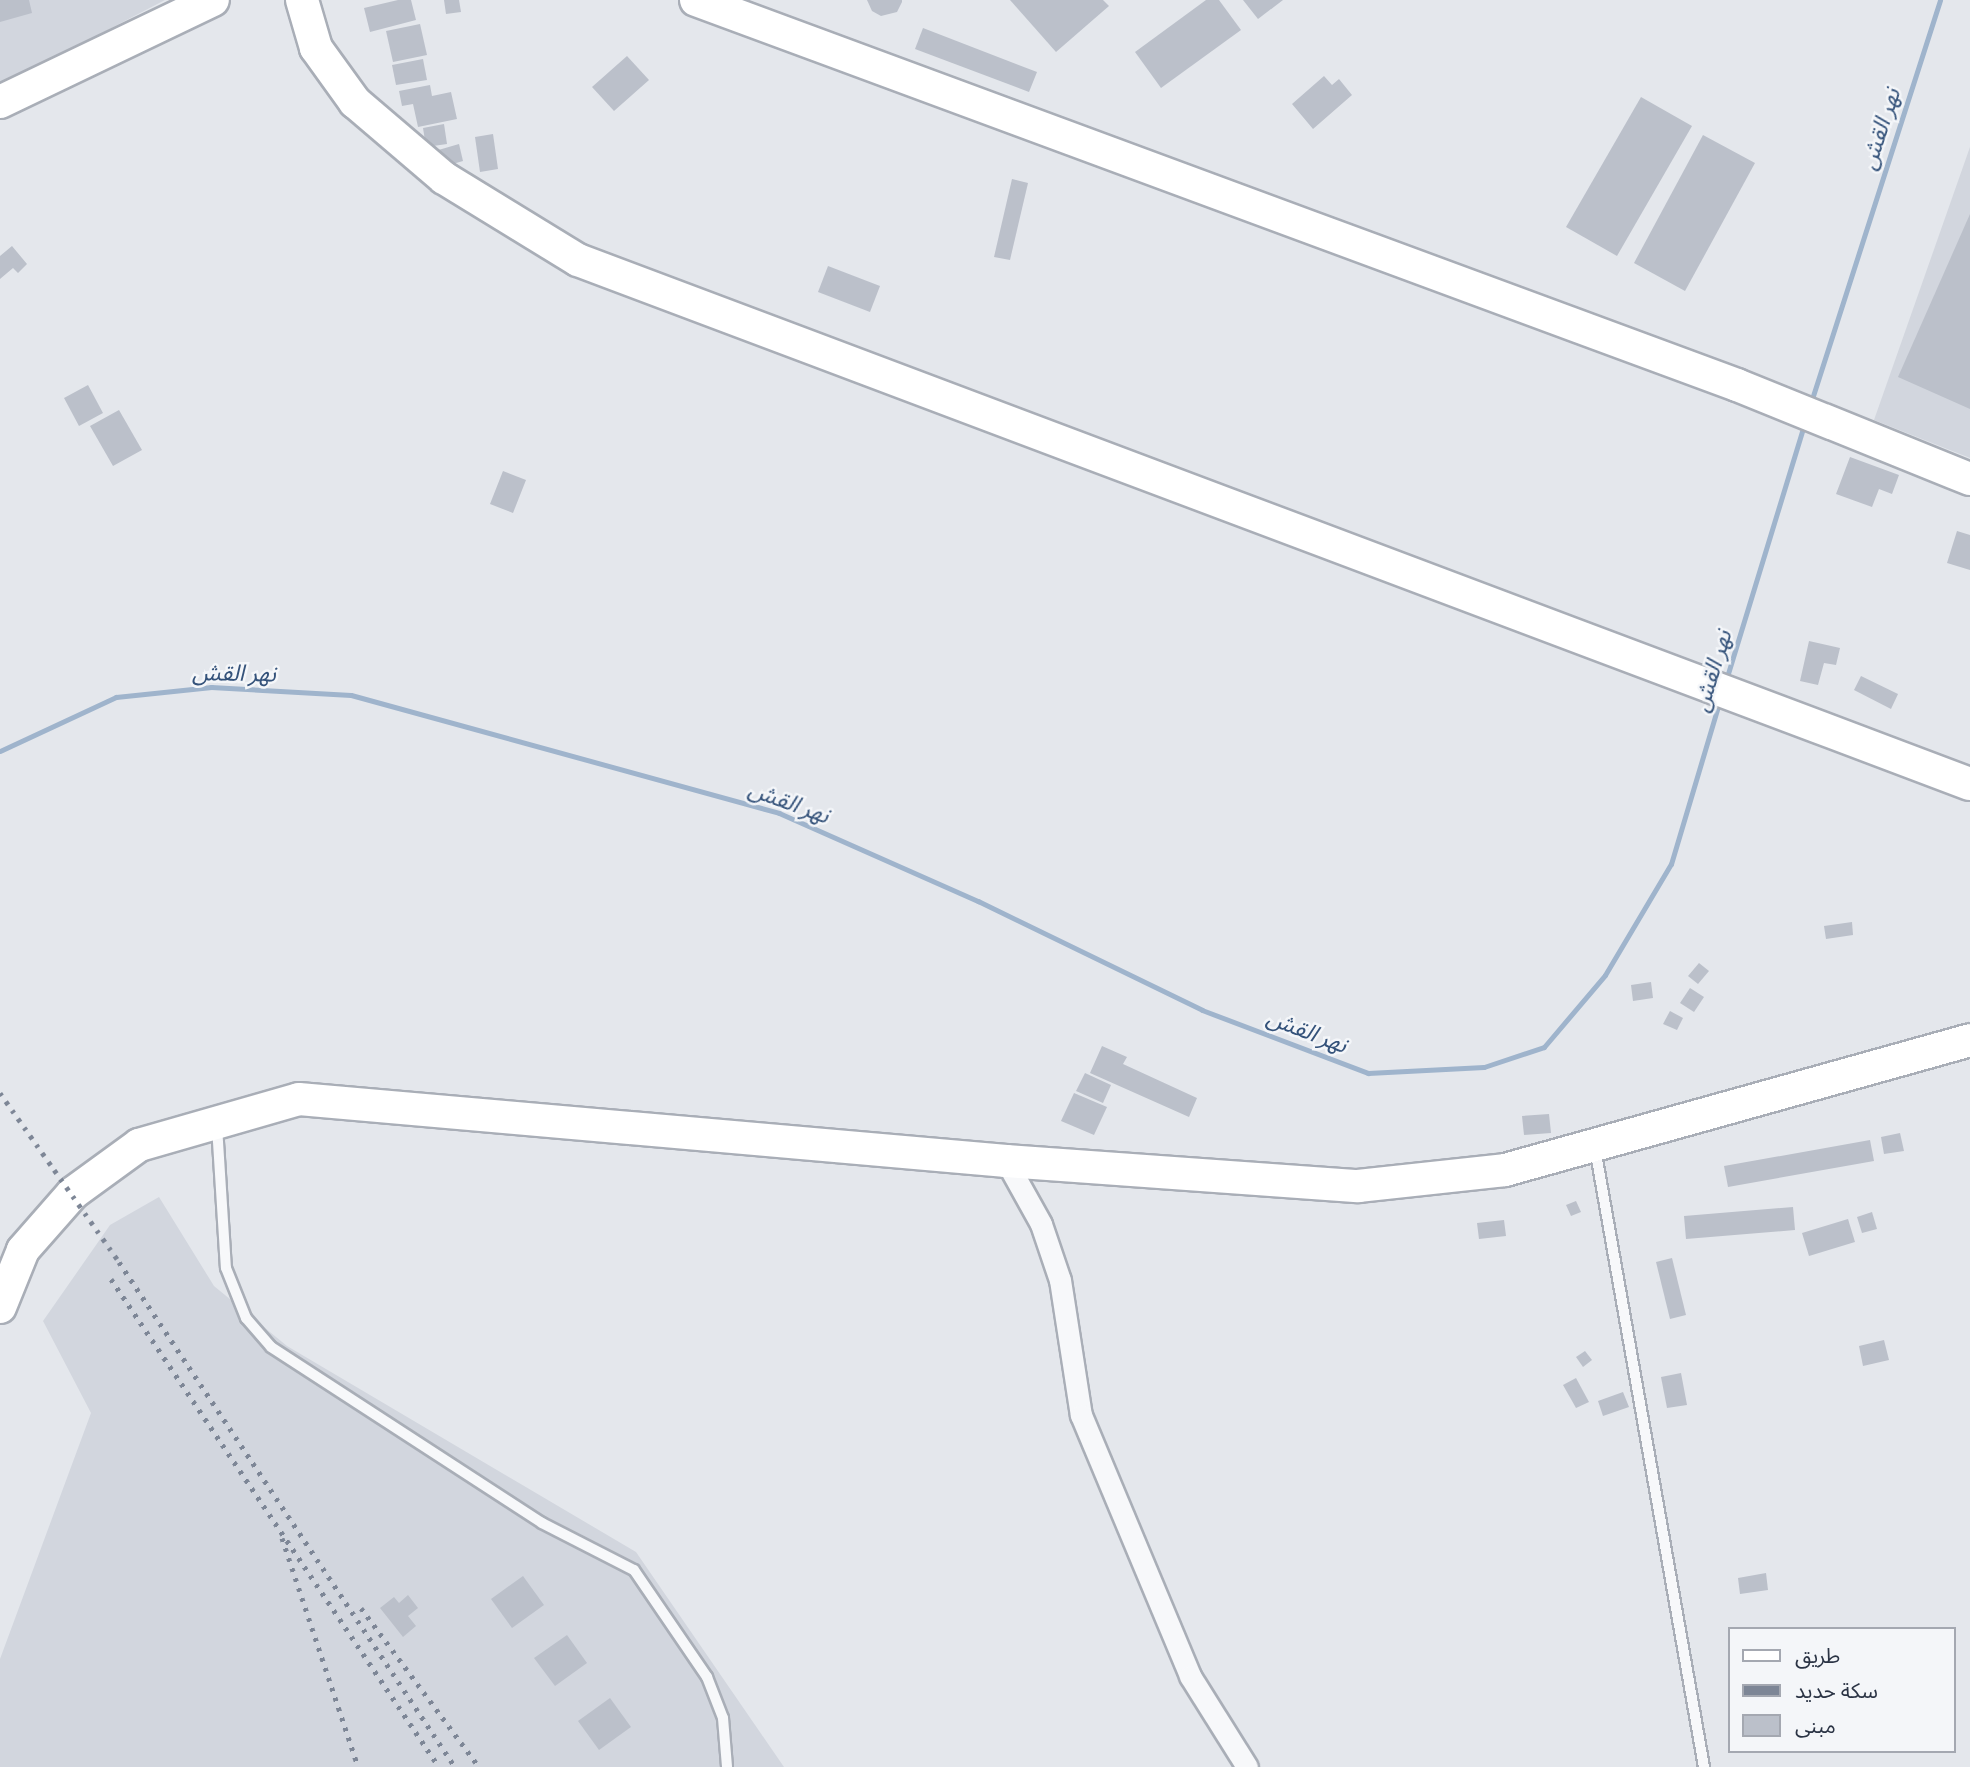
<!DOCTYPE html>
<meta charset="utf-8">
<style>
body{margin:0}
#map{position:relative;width:1970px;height:1767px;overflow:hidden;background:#e4e7ec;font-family:Cabin,"Noto Sans Arabic",sans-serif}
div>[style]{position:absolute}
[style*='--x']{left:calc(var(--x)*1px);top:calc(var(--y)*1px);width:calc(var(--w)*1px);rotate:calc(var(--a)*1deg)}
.built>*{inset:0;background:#d2d6de}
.stream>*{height:5px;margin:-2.5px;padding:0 2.5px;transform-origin:2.5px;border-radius:2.5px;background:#9fb4cc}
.building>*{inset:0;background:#bbc0ca}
.roads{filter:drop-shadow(2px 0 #a9aeb7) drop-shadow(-2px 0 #a9aeb7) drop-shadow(0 2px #a9aeb7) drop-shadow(0 -2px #a9aeb7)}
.lane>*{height:10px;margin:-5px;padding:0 5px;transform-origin:5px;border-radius:5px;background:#f7f8fa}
.street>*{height:21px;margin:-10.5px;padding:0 10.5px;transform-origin:10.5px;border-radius:10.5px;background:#f7f8fa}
.secondary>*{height:32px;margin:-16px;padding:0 16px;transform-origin:16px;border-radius:16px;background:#fff}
.rail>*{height:5px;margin-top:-2.5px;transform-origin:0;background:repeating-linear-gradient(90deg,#7d8696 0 3.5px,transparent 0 10.5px)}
span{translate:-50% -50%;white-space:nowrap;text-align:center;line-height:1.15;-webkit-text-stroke:5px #f4f6f9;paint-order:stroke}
.water-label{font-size:23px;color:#34527a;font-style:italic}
.legend{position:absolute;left:1728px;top:1627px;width:228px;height:126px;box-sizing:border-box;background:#f4f6f9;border:2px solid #a4a8b1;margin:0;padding:9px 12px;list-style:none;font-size:21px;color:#2b3445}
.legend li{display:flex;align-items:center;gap:14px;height:35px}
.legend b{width:35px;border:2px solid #a4a8b1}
</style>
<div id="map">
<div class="built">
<i style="clip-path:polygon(0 0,165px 0,0 86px)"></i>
<i style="clip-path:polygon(1970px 147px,1970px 458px,1874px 420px)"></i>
<i style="clip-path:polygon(159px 1197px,214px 1286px,287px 1346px,636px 1552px,784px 1767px,0 1767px,0 1659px,91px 1413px,43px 1321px,110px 1225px)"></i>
</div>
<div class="stream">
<i style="--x:1811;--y:402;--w:422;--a:-72.2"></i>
<i style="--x:1726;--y:680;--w:270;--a:-73"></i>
<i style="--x:0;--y:751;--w:128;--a:-25"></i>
<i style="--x:116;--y:697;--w:96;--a:-6"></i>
<i style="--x:211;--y:687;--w:140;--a:3.3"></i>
<i style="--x:351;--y:695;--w:444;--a:15.4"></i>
<i style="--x:779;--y:813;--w:218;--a:23.9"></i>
<i style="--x:978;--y:901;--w:249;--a:25.9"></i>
<i style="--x:1202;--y:1010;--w:178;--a:20.8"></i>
<i style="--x:1368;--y:1073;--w:116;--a:-3"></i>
<i style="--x:1484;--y:1067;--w:63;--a:-18.4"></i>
<i style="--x:1544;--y:1047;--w:94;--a:-49.7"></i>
<i style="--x:1605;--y:975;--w:129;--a:-59.3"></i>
<i style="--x:1671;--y:864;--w:171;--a:-73.4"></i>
</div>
<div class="building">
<i style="clip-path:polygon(0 0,29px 0,32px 13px,0 22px)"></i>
<i style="clip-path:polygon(398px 0,411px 0,416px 20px,370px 32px,364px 8px)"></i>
<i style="clip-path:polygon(444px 0,459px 0,461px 12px,446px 14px)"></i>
<i style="clip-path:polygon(867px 0,902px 0,902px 2px,897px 12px,881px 16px,872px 11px)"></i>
<i style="clip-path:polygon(1010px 0,1103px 0,1109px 6px,1056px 52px)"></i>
<i style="clip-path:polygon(1206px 0,1219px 0,1241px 30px,1161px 88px,1135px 52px)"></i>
<i style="clip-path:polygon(1243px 0,1283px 0,1258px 19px)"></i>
<i style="clip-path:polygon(420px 24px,427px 55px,393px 62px,386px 31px)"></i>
<i style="clip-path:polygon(923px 28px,1037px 72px,1029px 92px,915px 49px)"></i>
<i style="clip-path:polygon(627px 56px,649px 80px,614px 111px,592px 87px)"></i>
<i style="clip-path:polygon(423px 59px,427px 80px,396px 85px,392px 65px)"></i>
<i style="clip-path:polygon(1324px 76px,1332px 85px,1339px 79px,1352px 95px,1313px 129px,1292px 104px)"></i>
<i style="clip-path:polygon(430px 85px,432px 96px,451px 92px,457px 119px,418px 127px,413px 104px,402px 106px,399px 91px)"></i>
<i style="clip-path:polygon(1641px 97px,1692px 126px,1617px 256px,1566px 227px)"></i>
<i style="clip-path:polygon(444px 124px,447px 144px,426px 147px,423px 128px)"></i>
<i style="clip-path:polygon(493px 134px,498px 169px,480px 172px,475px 137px)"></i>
<i style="clip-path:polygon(1703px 135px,1755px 163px,1685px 291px,1634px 263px)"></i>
<i style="clip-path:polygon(459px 144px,463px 161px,439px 168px,435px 151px)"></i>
<i style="clip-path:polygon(1012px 179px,1028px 183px,1010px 260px,994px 257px)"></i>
<i style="clip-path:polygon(1970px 214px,1970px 409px,1898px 377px)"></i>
<i style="clip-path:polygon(12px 246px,27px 264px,18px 273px,13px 268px,0 279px,0 256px)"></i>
<i style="clip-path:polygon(828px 266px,880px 286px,870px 312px,818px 292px)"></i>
<i style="clip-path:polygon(88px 385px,103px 413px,79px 426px,64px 398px)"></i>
<i style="clip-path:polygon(119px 410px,142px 450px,113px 466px,90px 426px)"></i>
<i style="clip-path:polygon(1850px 457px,1899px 475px,1892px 494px,1879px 489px,1872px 507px,1836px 494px)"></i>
<i style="clip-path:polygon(503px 471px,526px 480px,513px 513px,490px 504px)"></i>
<i style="clip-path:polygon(1957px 531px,1970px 535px,1970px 570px,1947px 563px)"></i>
<i style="clip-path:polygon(1809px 641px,1840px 648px,1836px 665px,1824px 663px,1818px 685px,1800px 681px)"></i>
<i style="clip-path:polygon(1861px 676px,1898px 694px,1891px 709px,1854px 690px)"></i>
<i style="clip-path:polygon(1852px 922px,1853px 935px,1826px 939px,1824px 926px)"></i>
<i style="clip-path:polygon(1699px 963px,1709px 971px,1698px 984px,1688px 976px)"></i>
<i style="clip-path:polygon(1651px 982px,1653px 998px,1633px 1001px,1631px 985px)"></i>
<i style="clip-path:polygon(1690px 988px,1704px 997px,1694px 1012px,1680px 1003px)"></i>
<i style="clip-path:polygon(1670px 1011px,1683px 1018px,1677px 1030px,1663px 1024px)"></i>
<i style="clip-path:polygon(1102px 1046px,1127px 1057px,1123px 1064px,1197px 1098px,1189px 1117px,1090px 1073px)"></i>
<i style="clip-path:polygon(1085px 1073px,1111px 1085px,1103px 1103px,1076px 1091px)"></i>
<i style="clip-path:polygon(1074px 1093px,1107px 1107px,1094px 1135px,1061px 1121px)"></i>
<i style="clip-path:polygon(1549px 1114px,1551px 1133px,1524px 1135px,1522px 1116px)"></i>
<i style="clip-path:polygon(1900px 1133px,1904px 1151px,1884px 1154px,1881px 1137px)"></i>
<i style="clip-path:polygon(1870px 1140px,1874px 1161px,1728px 1187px,1724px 1166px)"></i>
<i style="clip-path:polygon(1576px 1201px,1581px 1212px,1571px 1216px,1566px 1205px)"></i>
<i style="clip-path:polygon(1793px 1207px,1795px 1230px,1686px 1239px,1684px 1216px)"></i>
<i style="clip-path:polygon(1872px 1212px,1877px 1229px,1862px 1233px,1857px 1217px)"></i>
<i style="clip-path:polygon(1848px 1219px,1855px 1242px,1809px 1256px,1802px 1233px)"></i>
<i style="clip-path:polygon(1504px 1220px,1506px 1236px,1479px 1239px,1477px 1223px)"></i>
<i style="clip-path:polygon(1672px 1258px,1686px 1315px,1670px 1319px,1656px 1262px)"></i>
<i style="clip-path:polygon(1884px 1340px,1889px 1360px,1863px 1366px,1859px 1346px)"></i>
<i style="clip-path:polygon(1585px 1351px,1592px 1360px,1583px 1367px,1576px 1357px)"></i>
<i style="clip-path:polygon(1681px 1373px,1687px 1405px,1667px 1408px,1661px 1377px)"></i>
<i style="clip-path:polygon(1576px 1378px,1589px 1402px,1576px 1408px,1563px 1385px)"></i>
<i style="clip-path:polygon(1623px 1392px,1629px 1407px,1603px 1416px,1598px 1401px)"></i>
<i style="clip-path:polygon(1766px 1573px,1768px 1590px,1740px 1594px,1738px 1578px)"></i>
<i style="clip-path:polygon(523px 1576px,544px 1605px,512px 1628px,491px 1599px)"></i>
<i style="clip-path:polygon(408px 1595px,418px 1608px,408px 1616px,416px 1626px,403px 1637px,380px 1608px,394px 1597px,399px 1603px)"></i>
<i style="clip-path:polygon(567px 1635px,587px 1663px,555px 1686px,534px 1658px)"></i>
<i style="clip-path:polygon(610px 1698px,631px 1727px,599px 1750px,578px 1721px)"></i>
</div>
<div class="roads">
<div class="lane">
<i style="--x:217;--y:1126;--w:142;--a:86.4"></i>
<i style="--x:226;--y:1268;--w:54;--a:68.2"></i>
<i style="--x:246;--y:1318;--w:38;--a:49"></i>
<i style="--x:271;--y:1347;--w:323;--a:33"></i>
<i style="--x:542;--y:1523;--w:103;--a:27.1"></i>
<i style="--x:634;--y:1570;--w:130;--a:55.7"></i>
<i style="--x:707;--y:1677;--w:44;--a:68.7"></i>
<i style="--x:723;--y:1718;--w:49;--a:85.3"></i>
<i style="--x:1595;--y:1148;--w:629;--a:80.01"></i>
</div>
<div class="street">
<i style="--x:1006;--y:1161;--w:72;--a:60.9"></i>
<i style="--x:1041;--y:1224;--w:59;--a:71.3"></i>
<i style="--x:1060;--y:1280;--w:137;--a:81.2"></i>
<i style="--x:1081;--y:1415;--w:283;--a:67.3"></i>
<i style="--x:1190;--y:1676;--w:107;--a:57.9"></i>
</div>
<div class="secondary">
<i style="--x:302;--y:0;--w:50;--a:73.7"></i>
<i style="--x:316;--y:48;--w:67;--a:54.2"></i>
<i style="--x:355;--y:102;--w:117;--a:40.5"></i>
<i style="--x:444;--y:178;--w:157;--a:31.5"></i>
<i style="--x:578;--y:260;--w:1487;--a:20.63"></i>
<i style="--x:696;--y:0;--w:1110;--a:20.3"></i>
<i style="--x:1737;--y:385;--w:251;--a:22"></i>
<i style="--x:0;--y:102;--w:236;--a:-25.6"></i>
<i style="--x:0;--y:1307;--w:61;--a:-68"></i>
<i style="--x:23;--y:1250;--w:76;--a:-48.7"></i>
<i style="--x:73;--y:1193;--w:82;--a:-36"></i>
<i style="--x:139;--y:1145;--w:166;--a:-16"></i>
<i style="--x:299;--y:1099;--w:710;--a:5.01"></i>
<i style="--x:1006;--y:1161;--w:353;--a:4.1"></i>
<i style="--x:1358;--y:1186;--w:148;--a:-6.2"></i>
<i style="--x:1505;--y:1170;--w:483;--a:-15.6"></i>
</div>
</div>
<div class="rail">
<i style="--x:0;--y:1093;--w:207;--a:54.8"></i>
<i style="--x:119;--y:1262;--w:607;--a:56.36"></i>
<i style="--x:111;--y:1279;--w:588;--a:56.09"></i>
<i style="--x:282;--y:1538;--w:241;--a:71.6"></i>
<i style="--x:361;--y:1608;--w:198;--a:53.4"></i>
</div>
<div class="water-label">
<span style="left:1880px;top:129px;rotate:-72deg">نهر القش</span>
<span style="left:1712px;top:671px;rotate:-73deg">نهر القش</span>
<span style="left:234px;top:673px;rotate:1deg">نهر القش</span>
<span style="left:789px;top:802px;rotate:20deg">نهر القش</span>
<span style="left:1307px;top:1031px;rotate:21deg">نهر القش</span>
</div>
<ul class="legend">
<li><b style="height:9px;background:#fff"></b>طريق</li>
<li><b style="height:9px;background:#7d8696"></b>سكة حديد</li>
<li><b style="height:19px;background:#bbc0ca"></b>مبنى</li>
</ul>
</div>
